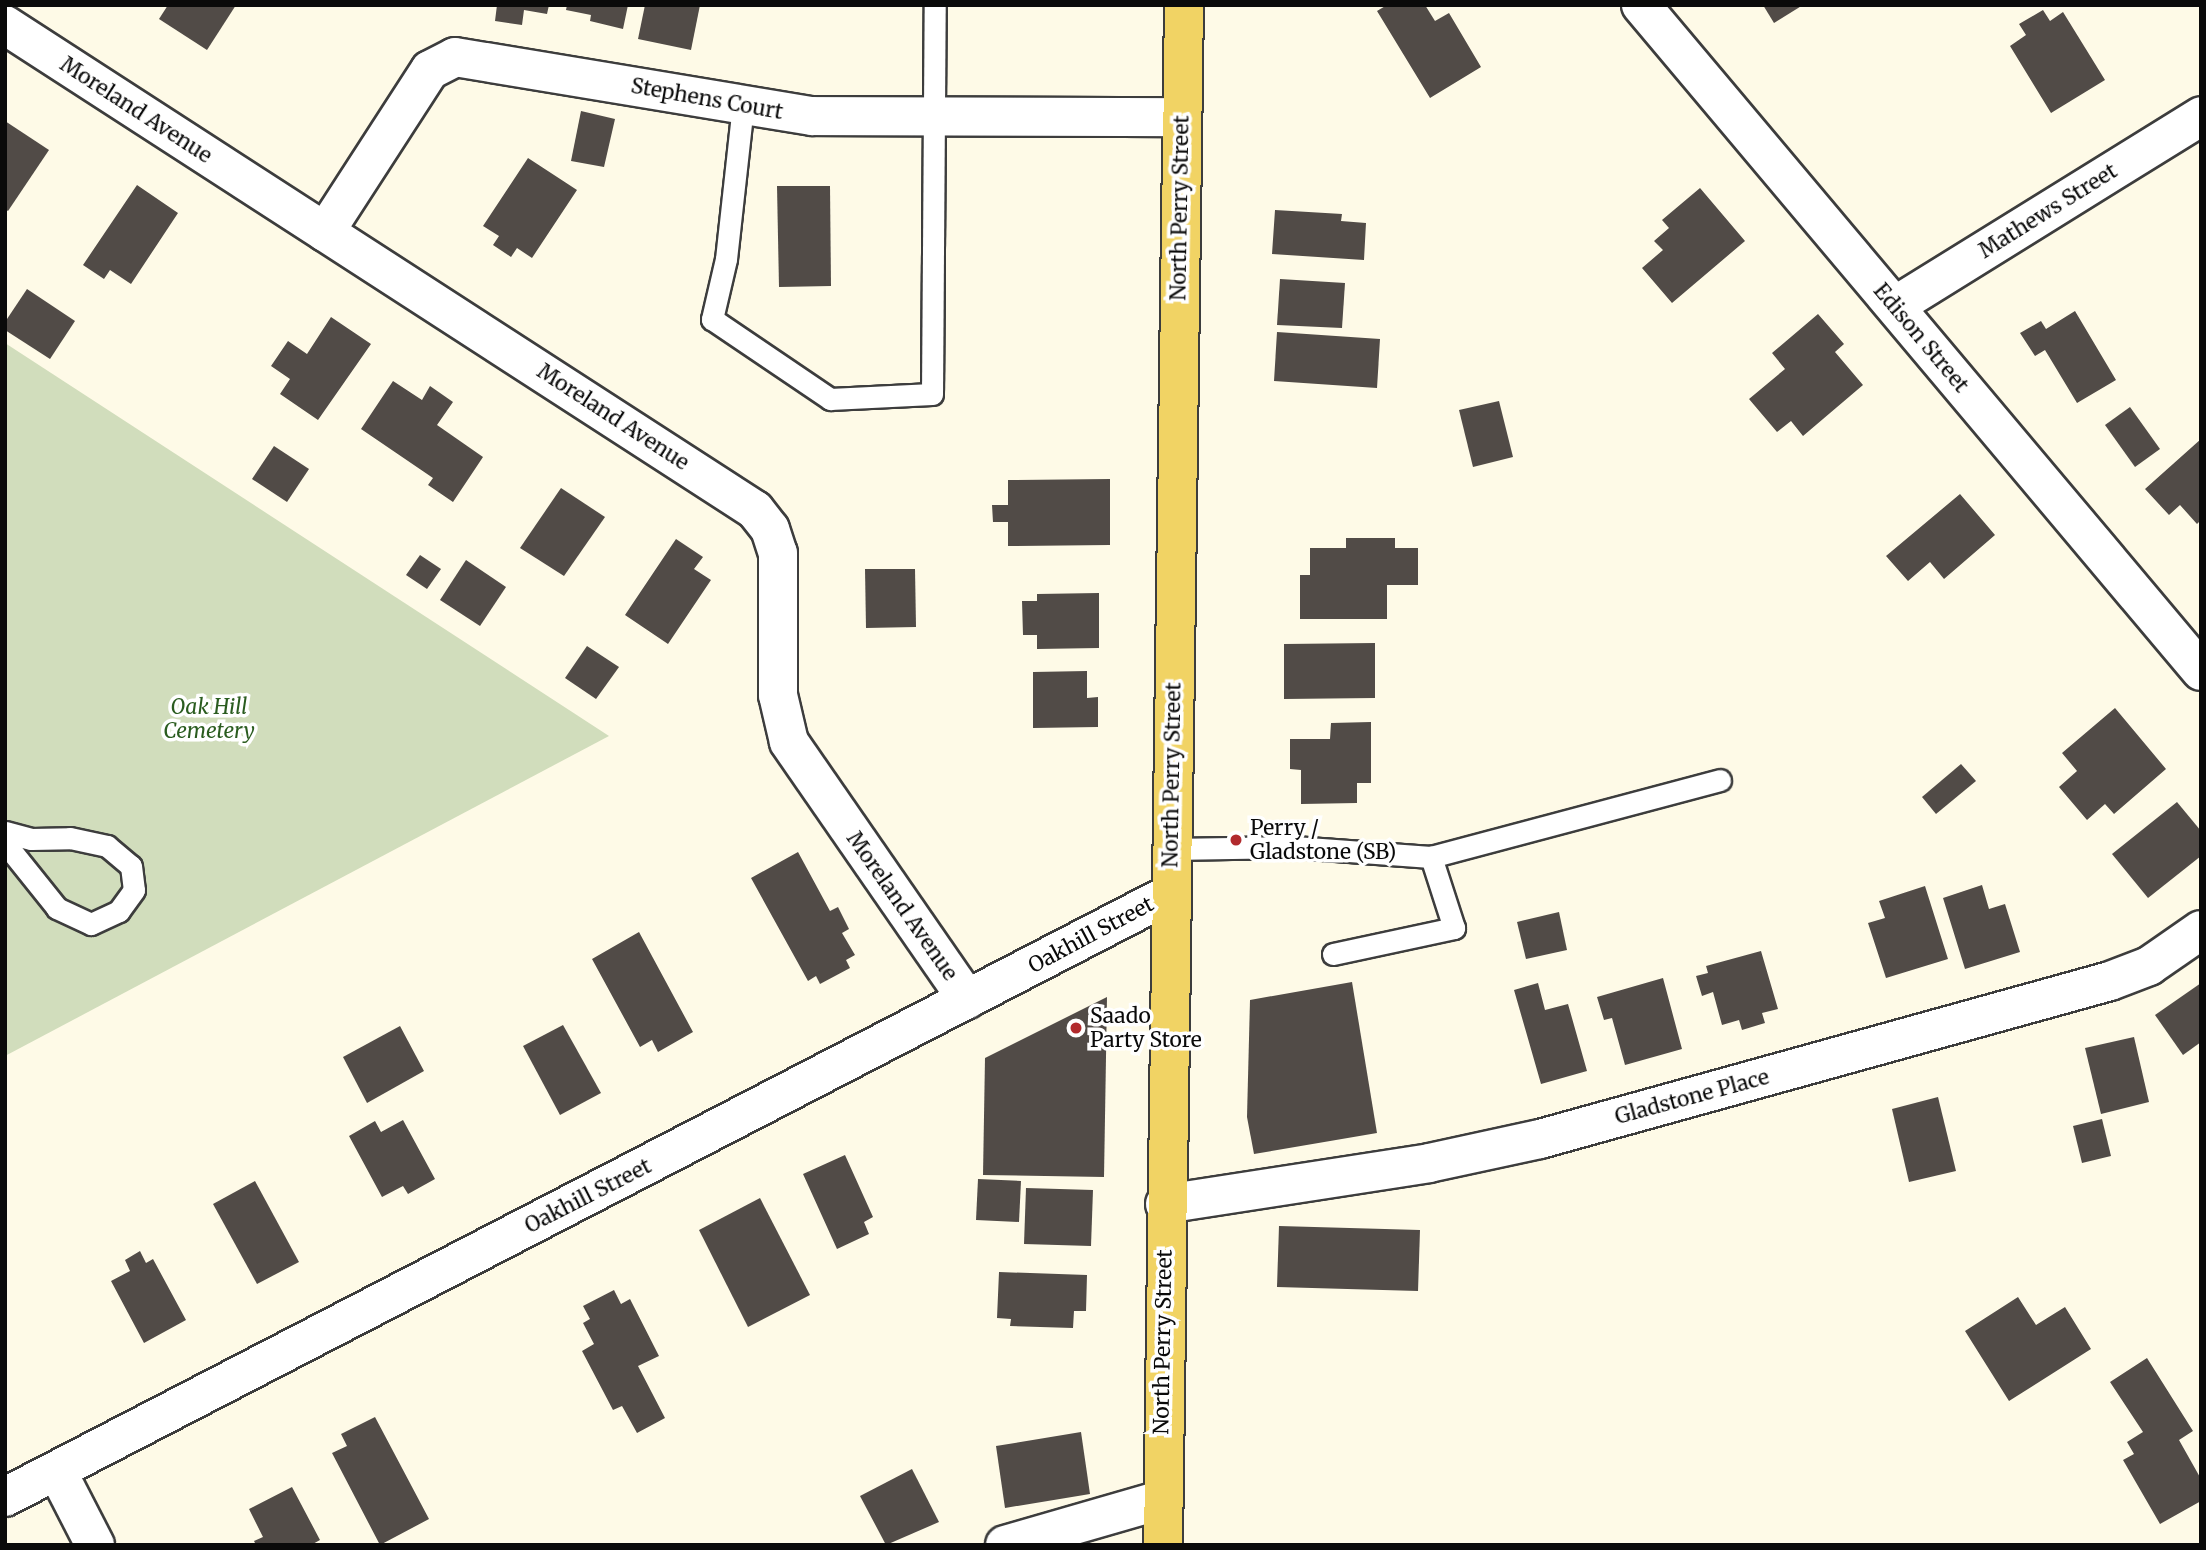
<!DOCTYPE html>
<style>
body{margin:0}
#map{position:relative;width:2206px;height:1550px;overflow:hidden;background:#fefae7;font-family:Merriweather,serif}
div>[style]{position:absolute}
[style*='--x']{left:calc(var(--x)*1px);top:calc(var(--y)*1px);width:calc(var(--w)*1px);rotate:calc(var(--a)*1deg)}
.cemetery>*{inset:0;background:#d1ddbc}
.building>*{inset:0;background:#514b47}
.roads{filter:drop-shadow(2px 0 #3d3d3d) drop-shadow(-2px 0 #3d3d3d) drop-shadow(0 2px #3d3d3d) drop-shadow(0 -2px #3d3d3d)}
.service>*{height:21px;margin:-10.5px;padding:0 10.5px;transform-origin:10.5px;border-radius:10.5px;background:#fff}
.minor>*{height:38px;margin:-19px;padding:0 19px;transform-origin:19px;border-radius:19px;background:#fff}
.primary>*{height:38px;margin:-19px;padding:0 19px;transform-origin:19px;border-radius:19px;background:#f1d364}
.dots>*{width:19px;height:19px;translate:-50% -50%;box-sizing:border-box;border:4px solid #fff;border-radius:50%}
span{translate:-50% -50%;white-space:nowrap;text-align:center;line-height:1.15;-webkit-text-stroke:7px #fff;paint-order:stroke}
.street-label{font-size:21px;color:#0a0a0a}
.park-label{font-size:21px;color:#2a5c1f;font-style:italic}
.poi-label{font-size:21px;color:#0a0a0a}
.left{translate:0 -50%;text-align:left}
.frame{position:absolute;inset:0;border:7px solid #0a0a0a;pointer-events:none}
</style>
<div id="map">
<div class="cemetery">
<i style="clip-path:polygon(5px 343px,609px 736px,5px 1056px)"></i>
</div>
<div class="building">
<i style="clip-path:polygon(168px 5px,236px 5px,207px 50px,159px 19px)"></i>
<i style="clip-path:polygon(497px 5px,549px 5px,547px 14px,524px 10px,522px 25px,495px 21px)"></i>
<i style="clip-path:polygon(567px 5px,628px 5px,623px 29px,590px 21px,591px 15px,566px 10px)"></i>
<i style="clip-path:polygon(645px 5px,700px 5px,691px 50px,638px 39px)"></i>
<i style="clip-path:polygon(1387px 5px,1425px 5px,1435px 21px,1449px 13px,1481px 67px,1430px 98px,1377px 11px)"></i>
<i style="clip-path:polygon(1763px 5px,1803px 5px,1774px 23px)"></i>
<i style="clip-path:polygon(2043px 10px,2050px 21px,2063px 12px,2105px 80px,2051px 113px,2010px 46px,2026px 35px,2019px 24px)"></i>
<i style="clip-path:polygon(581px 111px,615px 119px,604px 167px,571px 161px)"></i>
<i style="clip-path:polygon(5px 121px,49px 150px,8px 211px,5px 209px)"></i>
<i style="clip-path:polygon(528px 158px,577px 190px,532px 258px,517px 248px,511px 257px,493px 245px,499px 236px,483px 226px)"></i>
<i style="clip-path:polygon(137px 185px,178px 213px,131px 284px,110px 270px,104px 279px,83px 265px)"></i>
<i style="clip-path:polygon(777px 186px,830px 186px,831px 286px,779px 287px)"></i>
<i style="clip-path:polygon(1700px 188px,1745px 241px,1672px 303px,1642px 268px,1663px 250px,1654px 241px,1669px 228px,1662px 220px)"></i>
<i style="clip-path:polygon(1275px 210px,1342px 214px,1341px 221px,1366px 223px,1364px 260px,1272px 254px)"></i>
<i style="clip-path:polygon(1280px 279px,1345px 283px,1342px 328px,1277px 325px)"></i>
<i style="clip-path:polygon(27px 289px,75px 321px,50px 359px,5px 330px,5px 322px)"></i>
<i style="clip-path:polygon(2075px 311px,2116px 380px,2077px 403px,2045px 350px,2035px 356px,2020px 333px,2041px 321px,2046px 329px)"></i>
<i style="clip-path:polygon(1818px 314px,1844px 344px,1835px 352px,1863px 385px,1803px 436px,1791px 421px,1777px 432px,1749px 399px,1785px 369px,1772px 353px)"></i>
<i style="clip-path:polygon(331px 317px,371px 344px,318px 420px,280px 394px,290px 379px,271px 366px,288px 341px,307px 354px)"></i>
<i style="clip-path:polygon(1277px 332px,1380px 339px,1377px 388px,1274px 381px)"></i>
<i style="clip-path:polygon(393px 381px,422px 400px,430px 386px,453px 402px,437px 425px,483px 457px,453px 502px,428px 485px,433px 478px,361px 429px)"></i>
<i style="clip-path:polygon(1499px 401px,1513px 457px,1473px 467px,1459px 410px)"></i>
<i style="clip-path:polygon(2130px 407px,2160px 449px,2135px 467px,2105px 425px)"></i>
<i style="clip-path:polygon(2201px 439px,2201px 520px,2197px 524px,2180px 505px,2169px 515px,2145px 489px)"></i>
<i style="clip-path:polygon(274px 446px,309px 469px,287px 502px,252px 479px)"></i>
<i style="clip-path:polygon(1110px 479px,1110px 545px,1008px 546px,1008px 522px,993px 522px,992px 505px,1008px 505px,1008px 480px)"></i>
<i style="clip-path:polygon(561px 488px,605px 517px,564px 576px,520px 548px)"></i>
<i style="clip-path:polygon(1960px 494px,1995px 535px,1944px 579px,1930px 562px,1908px 581px,1886px 556px)"></i>
<i style="clip-path:polygon(1346px 538px,1395px 538px,1395px 548px,1418px 548px,1418px 585px,1387px 585px,1387px 619px,1300px 619px,1300px 575px,1310px 575px,1310px 548px,1346px 548px)"></i>
<i style="clip-path:polygon(676px 539px,703px 557px,694px 569px,711px 580px,668px 644px,625px 615px)"></i>
<i style="clip-path:polygon(420px 555px,441px 569px,427px 589px,406px 575px)"></i>
<i style="clip-path:polygon(466px 560px,506px 587px,480px 626px,440px 600px)"></i>
<i style="clip-path:polygon(865px 569px,915px 569px,916px 627px,866px 628px)"></i>
<i style="clip-path:polygon(1099px 593px,1099px 648px,1037px 649px,1037px 635px,1023px 635px,1022px 601px,1037px 601px,1037px 594px)"></i>
<i style="clip-path:polygon(1375px 643px,1375px 698px,1284px 699px,1284px 644px)"></i>
<i style="clip-path:polygon(587px 646px,619px 667px,596px 699px,565px 678px)"></i>
<i style="clip-path:polygon(1087px 671px,1087px 698px,1098px 697px,1098px 727px,1033px 728px,1033px 672px)"></i>
<i style="clip-path:polygon(2115px 708px,2166px 769px,2114px 814px,2105px 804px,2087px 820px,2059px 787px,2077px 771px,2062px 753px)"></i>
<i style="clip-path:polygon(1371px 722px,1371px 783px,1357px 783px,1357px 803px,1301px 804px,1301px 770px,1290px 769px,1290px 739px,1330px 739px,1331px 723px)"></i>
<i style="clip-path:polygon(1961px 764px,1976px 781px,1936px 814px,1922px 797px)"></i>
<i style="clip-path:polygon(2177px 802px,2201px 831px,2201px 856px,2148px 898px,2112px 854px)"></i>
<i style="clip-path:polygon(798px 852px,830px 911px,838px 907px,849px 929px,842px 933px,855px 955px,846px 960px,850px 968px,820px 984px,816px 976px,808px 981px,751px 878px)"></i>
<i style="clip-path:polygon(1982px 885px,1989px 909px,2005px 904px,2020px 952px,1965px 969px,1943px 898px)"></i>
<i style="clip-path:polygon(1925px 886px,1948px 959px,1886px 978px,1868px 923px,1885px 918px,1879px 901px)"></i>
<i style="clip-path:polygon(1559px 912px,1567px 950px,1526px 959px,1517px 922px)"></i>
<i style="clip-path:polygon(639px 932px,693px 1032px,658px 1052px,652px 1040px,640px 1047px,592px 959px)"></i>
<i style="clip-path:polygon(1761px 951px,1778px 1009px,1762px 1013px,1765px 1023px,1742px 1030px,1739px 1020px,1722px 1025px,1713px 992px,1702px 996px,1696px 976px,1708px 973px,1706px 966px)"></i>
<i style="clip-path:polygon(1663px 978px,1682px 1049px,1625px 1065px,1612px 1018px,1604px 1020px,1597px 997px)"></i>
<i style="clip-path:polygon(1352px 982px,1377px 1133px,1254px 1154px,1247px 1117px,1250px 1000px)"></i>
<i style="clip-path:polygon(1538px 983px,1545px 1010px,1568px 1004px,1587px 1071px,1541px 1084px,1514px 990px)"></i>
<i style="clip-path:polygon(2201px 983px,2201px 1042px,2183px 1055px,2155px 1015px)"></i>
<i style="clip-path:polygon(1107px 997px,1104px 1177px,983px 1175px,985px 1058px)"></i>
<i style="clip-path:polygon(563px 1025px,601px 1093px,560px 1115px,523px 1046px)"></i>
<i style="clip-path:polygon(400px 1026px,424px 1071px,367px 1103px,343px 1057px)"></i>
<i style="clip-path:polygon(2134px 1037px,2149px 1102px,2101px 1114px,2085px 1048px)"></i>
<i style="clip-path:polygon(1938px 1097px,1956px 1171px,1909px 1182px,1892px 1109px)"></i>
<i style="clip-path:polygon(2102px 1119px,2111px 1156px,2082px 1163px,2073px 1126px)"></i>
<i style="clip-path:polygon(403px 1120px,435px 1179px,408px 1194px,403px 1186px,382px 1197px,349px 1136px,375px 1121px,381px 1132px)"></i>
<i style="clip-path:polygon(845px 1155px,873px 1217px,864px 1222px,869px 1234px,837px 1249px,803px 1174px)"></i>
<i style="clip-path:polygon(978px 1179px,1021px 1181px,1019px 1222px,976px 1220px)"></i>
<i style="clip-path:polygon(255px 1181px,299px 1262px,257px 1284px,213px 1204px)"></i>
<i style="clip-path:polygon(1026px 1188px,1093px 1190px,1091px 1246px,1024px 1244px)"></i>
<i style="clip-path:polygon(760px 1198px,810px 1295px,748px 1327px,699px 1230px)"></i>
<i style="clip-path:polygon(1279px 1226px,1420px 1230px,1418px 1291px,1277px 1287px)"></i>
<i style="clip-path:polygon(140px 1251px,146px 1263px,153px 1259px,186px 1320px,144px 1343px,111px 1281px,130px 1271px,125px 1260px)"></i>
<i style="clip-path:polygon(999px 1272px,1087px 1275px,1086px 1311px,1074px 1311px,1073px 1328px,1010px 1326px,1011px 1319px,997px 1318px)"></i>
<i style="clip-path:polygon(614px 1290px,621px 1304px,630px 1299px,659px 1356px,638px 1366px,665px 1418px,637px 1433px,622px 1406px,613px 1410px,582px 1351px,594px 1344px,583px 1323px,590px 1319px,583px 1306px)"></i>
<i style="clip-path:polygon(2018px 1297px,2036px 1325px,2065px 1307px,2091px 1349px,2009px 1401px,1965px 1331px)"></i>
<i style="clip-path:polygon(2147px 1358px,2193px 1431px,2179px 1440px,2201px 1479px,2201px 1501px,2160px 1524px,2123px 1460px,2134px 1454px,2127px 1442px,2143px 1432px,2110px 1382px)"></i>
<i style="clip-path:polygon(375px 1417px,429px 1519px,380px 1545px,332px 1453px,347px 1446px,341px 1434px)"></i>
<i style="clip-path:polygon(1081px 1432px,1090px 1494px,1005px 1508px,996px 1446px)"></i>
<i style="clip-path:polygon(912px 1469px,939px 1522px,886px 1545px,860px 1496px)"></i>
<i style="clip-path:polygon(292px 1487px,320px 1540px,311px 1545px,256px 1545px,254px 1541px,263px 1537px,249px 1509px)"></i>
</div>
<div class="roads">
<div class="service">
<i style="--x:743;--y:105;--w:155;--a:96.3"></i>
<i style="--x:726;--y:259;--w:62;--a:103.1"></i>
<i style="--x:712;--y:319;--w:143;--a:34.1"></i>
<i style="--x:830;--y:399;--w:102;--a:-2.8"></i>
<i style="--x:932;--y:394;--w:389;--a:-89.6"></i>
<i style="--x:5;--y:832;--w:27;--a:15"></i>
<i style="--x:31;--y:839;--w:39;--a:-1"></i>
<i style="--x:70;--y:838;--w:38;--a:12"></i>
<i style="--x:107;--y:846;--w:31;--a:40"></i>
<i style="--x:131;--y:866;--w:24;--a:83"></i>
<i style="--x:134;--y:890;--w:26;--a:126"></i>
<i style="--x:119;--y:911;--w:31;--a:155"></i>
<i style="--x:91;--y:924;--w:38;--a:-155"></i>
<i style="--x:57;--y:908;--w:83;--a:-128.7"></i>
<i style="--x:1170;--y:849;--w:124;--a:-0.9"></i>
<i style="--x:1294;--y:847;--w:137;--a:4.2"></i>
<i style="--x:1431;--y:857;--w:299;--a:-14.9"></i>
<i style="--x:1333;--y:954;--w:124;--a:-12.1"></i>
<i style="--x:1454;--y:928;--w:75;--a:-107.9"></i>
</div>
<div class="minor">
<i style="--x:1641;--y:5;--w:870;--a:49.94"></i>
<i style="--x:5;--y:25;--w:893;--a:32.89"></i>
<i style="--x:755;--y:510;--w:24;--a:52"></i>
<i style="--x:770;--y:529;--w:25;--a:72"></i>
<i style="--x:778;--y:553;--w:142;--a:90"></i>
<i style="--x:778;--y:695;--w:48;--a:76.8"></i>
<i style="--x:789;--y:742;--w:313;--a:55.3"></i>
<i style="--x:325;--y:232;--w:193;--a:-57.1"></i>
<i style="--x:430;--y:70;--w:28;--a:-27"></i>
<i style="--x:455;--y:57;--w:362;--a:9.4"></i>
<i style="--x:812;--y:116;--w:370;--a:0.2"></i>
<i style="--x:1895;--y:306;--w:360;--a:-31.8"></i>
<i style="--x:1165;--y:1204;--w:267;--a:-8.8"></i>
<i style="--x:1429;--y:1163;--w:114;--a:-12.2"></i>
<i style="--x:1540;--y:1139;--w:591;--a:-15.49"></i>
<i style="--x:2110;--y:981;--w:42;--a:-21"></i>
<i style="--x:2149;--y:966;--w:63;--a:-34.7"></i>
<i style="--x:57;--y:1471;--w:83;--a:62.8"></i>
<i style="--x:5;--y:1497;--w:1312;--a:-27.37"></i>
<i style="--x:1005;--y:1545;--w:162;--a:-16.1"></i>
</div>
<div class="primary">
<i style="--x:1163;--y:1545;--w:1540;--a:-89.22"></i>
</div>
</div>
<div class="dots">
<i style="left:1236px;top:840px;background:#b12a2d"></i>
<i style="left:1076px;top:1028px;background:#b12a2d"></i>
</div>
<div class="street-label">
<span style="left:707px;top:99px;rotate:10deg">Stephens Court</span>
<span style="left:136px;top:110px;rotate:33deg">Moreland Avenue</span>
<span style="left:1180px;top:208px;rotate:-89deg">North Perry Street</span>
<span style="left:2048px;top:211px;rotate:-32deg">Mathews Street</span>
<span style="left:1921px;top:338px;rotate:50deg">Edison Street</span>
<span style="left:613px;top:417px;rotate:33deg">Moreland Avenue</span>
<span style="left:1172px;top:775px;rotate:-89deg">North Perry Street</span>
<span style="left:902px;top:906px;rotate:55deg">Moreland Avenue</span>
<span style="left:1091px;top:935px;rotate:-28deg">Oakhill Street</span>
<span style="left:1692px;top:1097px;rotate:-15deg">Gladstone Place</span>
<span style="left:588px;top:1196px;rotate:-27deg">Oakhill Street</span>
<span style="left:1163px;top:1342px;rotate:-89deg">North Perry Street</span>
</div>
<div class="park-label">
<span style="left:209px;top:719px">Oak Hill<br>Cemetery</span>
</div>
<div class="poi-label">
<span class="left" style="left:1250px;top:840px">Perry /<br>Gladstone (SB)</span>
<span class="left" style="left:1090px;top:1028px">Saado<br>Party Store</span>
</div>
<div class="frame"></div>
</div>
